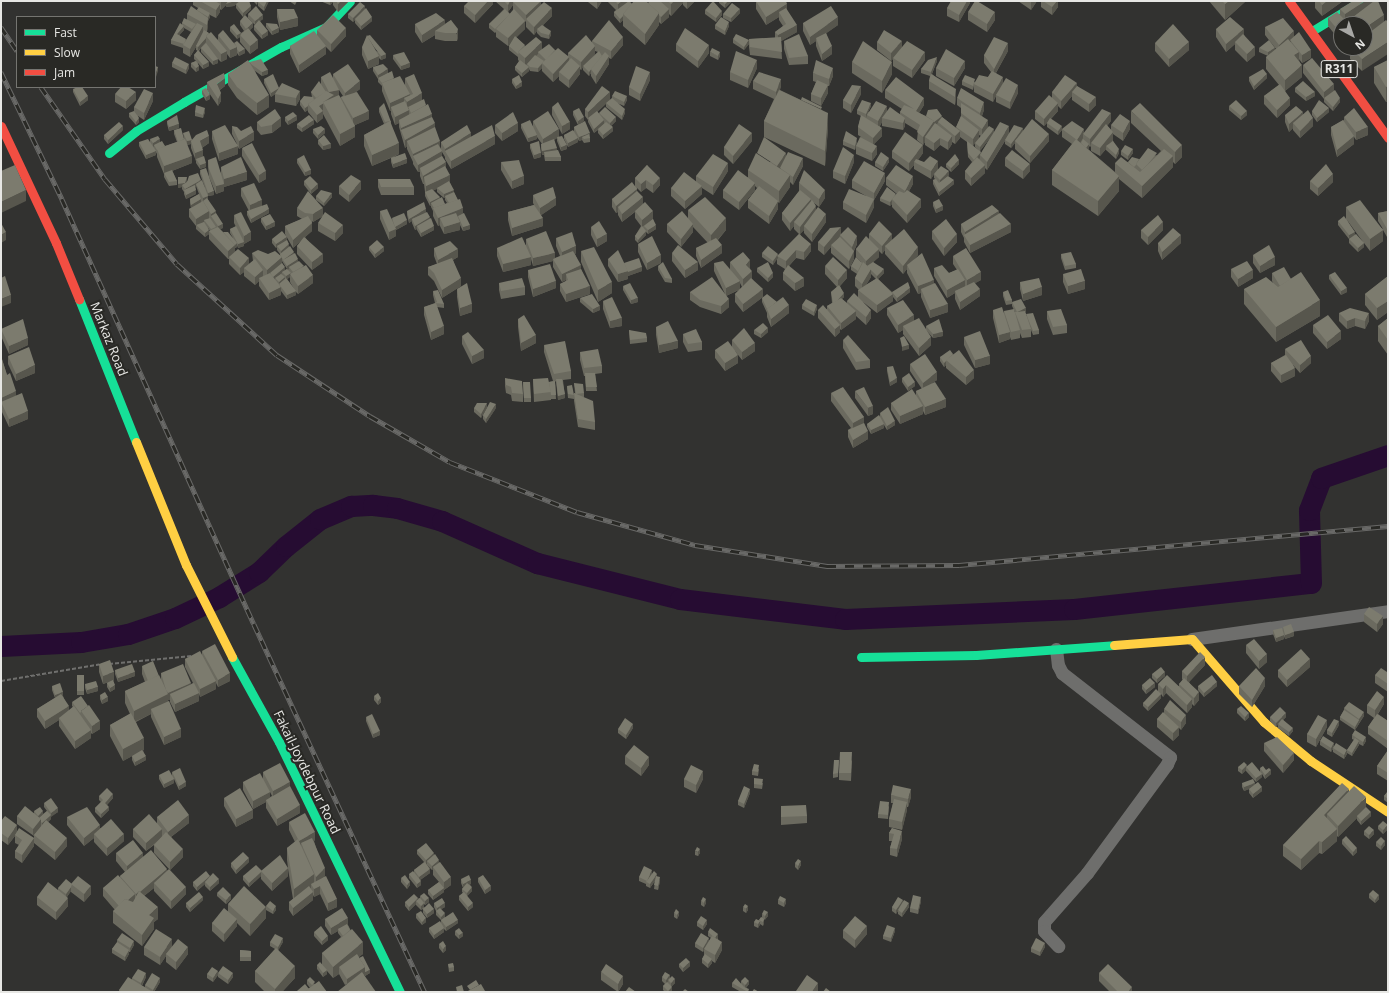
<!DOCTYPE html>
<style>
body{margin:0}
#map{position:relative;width:1389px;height:993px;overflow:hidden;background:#323230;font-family:"Open Sans",sans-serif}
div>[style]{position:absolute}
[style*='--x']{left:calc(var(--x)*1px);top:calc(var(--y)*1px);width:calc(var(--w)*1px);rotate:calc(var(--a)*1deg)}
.river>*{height:21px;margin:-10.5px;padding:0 10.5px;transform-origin:10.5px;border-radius:10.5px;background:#260c32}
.path>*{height:2px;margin-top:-1px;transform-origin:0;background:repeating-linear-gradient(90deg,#6f6f6d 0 4px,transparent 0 6px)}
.street>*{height:13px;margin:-6.5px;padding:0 6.5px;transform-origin:6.5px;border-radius:6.5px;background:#6e6e6c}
.fast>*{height:9px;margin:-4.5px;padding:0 4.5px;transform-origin:4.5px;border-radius:4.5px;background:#16e098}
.slow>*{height:9px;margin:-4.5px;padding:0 4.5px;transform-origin:4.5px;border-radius:4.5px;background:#ffcf43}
.jam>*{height:9px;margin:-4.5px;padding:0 4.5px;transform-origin:4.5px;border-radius:4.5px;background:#f24e42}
.rail>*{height:4.5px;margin-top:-2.25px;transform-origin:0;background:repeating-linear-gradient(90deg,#292925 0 9px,#696967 0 18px);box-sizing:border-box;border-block:1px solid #696967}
.wall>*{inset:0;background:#6b6a5f}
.shaded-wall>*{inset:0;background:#57564d}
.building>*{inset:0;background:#7c7b6e}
span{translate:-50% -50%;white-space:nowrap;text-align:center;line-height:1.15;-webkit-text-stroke:4px #292925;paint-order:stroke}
.shield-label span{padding:1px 3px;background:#292925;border:1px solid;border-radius:3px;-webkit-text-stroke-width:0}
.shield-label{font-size:12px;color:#e7e7e4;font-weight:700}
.street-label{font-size:13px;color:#e7e7e4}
.frame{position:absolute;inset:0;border:2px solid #e7e7e4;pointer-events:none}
.legend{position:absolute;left:16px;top:16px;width:140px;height:72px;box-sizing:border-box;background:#292925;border:1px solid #757571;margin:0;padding:5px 7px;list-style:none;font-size:12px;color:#e7e7e4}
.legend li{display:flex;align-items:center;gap:8px;height:20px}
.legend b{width:20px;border:1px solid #757571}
.north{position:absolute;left:1333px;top:16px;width:40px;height:40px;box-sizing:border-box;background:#292925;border:1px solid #757571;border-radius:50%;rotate:140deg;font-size:11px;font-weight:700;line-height:16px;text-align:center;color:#e7e7e4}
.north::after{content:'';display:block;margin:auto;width:14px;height:18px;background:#a8a8a5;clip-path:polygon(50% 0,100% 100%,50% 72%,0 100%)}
</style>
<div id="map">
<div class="river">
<i style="--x:1;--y:646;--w:80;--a:-2.9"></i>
<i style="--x:81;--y:642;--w:48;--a:-9.7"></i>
<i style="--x:128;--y:634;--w:50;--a:-18.8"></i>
<i style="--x:175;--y:618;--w:49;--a:-25.5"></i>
<i style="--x:219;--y:597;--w:47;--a:-32"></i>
<i style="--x:259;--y:572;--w:37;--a:-44"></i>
<i style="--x:286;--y:546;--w:43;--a:-38.5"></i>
<i style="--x:320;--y:519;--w:34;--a:-23"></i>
<i style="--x:351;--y:506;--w:22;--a:-3"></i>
<i style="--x:373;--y:505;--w:24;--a:7"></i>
<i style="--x:397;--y:508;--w:47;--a:16.1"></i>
<i style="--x:442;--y:521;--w:104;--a:23.9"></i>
<i style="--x:537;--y:563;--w:147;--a:14.1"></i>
<i style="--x:680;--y:599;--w:166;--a:6.9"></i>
<i style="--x:845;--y:619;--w:229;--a:-2.5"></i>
<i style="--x:1074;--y:609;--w:238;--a:-6.3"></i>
<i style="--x:1311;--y:583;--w:73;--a:-91.6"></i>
<i style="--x:1309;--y:510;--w:34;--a:-69"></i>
<i style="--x:1321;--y:478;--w:71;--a:-18.9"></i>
</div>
<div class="path">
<i style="--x:109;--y:664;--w:83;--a:-5.5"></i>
<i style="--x:1;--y:681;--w:101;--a:-9.6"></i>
</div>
<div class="street">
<i style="--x:1192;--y:639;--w:198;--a:-8.1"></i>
<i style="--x:1056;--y:649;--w:16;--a:83"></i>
<i style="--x:1058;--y:665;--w:9;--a:63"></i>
<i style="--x:1062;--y:673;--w:137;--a:37.9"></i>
<i style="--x:1170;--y:757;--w:8;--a:113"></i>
<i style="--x:1167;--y:764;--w:135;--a:126.3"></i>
<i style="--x:1087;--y:873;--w:65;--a:131.3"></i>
<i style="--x:1044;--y:922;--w:9;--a:90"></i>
<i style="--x:1044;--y:931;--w:21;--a:47"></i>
</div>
<div class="fast">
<i style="--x:1312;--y:31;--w:57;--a:-31.5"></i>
<i style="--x:109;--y:153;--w:35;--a:-39"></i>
<i style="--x:136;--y:131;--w:56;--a:-31.1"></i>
<i style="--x:184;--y:102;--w:112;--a:-29.6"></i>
<i style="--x:281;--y:47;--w:49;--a:-24"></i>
<i style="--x:326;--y:27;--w:35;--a:-47"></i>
<i style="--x:79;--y:299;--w:154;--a:68.3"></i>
<i style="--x:232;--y:657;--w:97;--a:61.1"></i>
<i style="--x:279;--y:742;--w:278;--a:64.2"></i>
<i style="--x:861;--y:657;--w:115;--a:-1"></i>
<i style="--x:976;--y:655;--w:138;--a:-4.1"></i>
</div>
<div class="slow">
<i style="--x:136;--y:442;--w:133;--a:67.9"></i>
<i style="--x:186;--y:565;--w:103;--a:63.4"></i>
<i style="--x:1114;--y:645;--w:78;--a:-4.4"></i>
<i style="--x:1192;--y:639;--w:110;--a:49.1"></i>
<i style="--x:1264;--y:722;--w:61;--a:39.7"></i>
<i style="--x:1311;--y:761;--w:92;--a:33.5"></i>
</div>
<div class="jam">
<i style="--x:1289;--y:1;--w:169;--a:54.1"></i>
<i style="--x:1;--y:126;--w:129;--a:64.8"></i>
<i style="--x:56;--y:243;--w:61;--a:67.7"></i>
</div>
<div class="rail">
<i style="--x:1;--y:27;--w:29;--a:56"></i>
<i style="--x:1;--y:72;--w:141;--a:64.3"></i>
<i style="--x:62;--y:199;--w:466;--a:65.7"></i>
<i style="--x:254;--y:624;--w:406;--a:65.1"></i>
<i style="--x:41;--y:87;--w:112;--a:55.2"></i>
<i style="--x:105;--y:179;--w:111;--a:49.7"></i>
<i style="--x:177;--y:264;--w:135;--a:42.3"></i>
<i style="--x:277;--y:355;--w:111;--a:33.3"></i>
<i style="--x:370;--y:416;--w:92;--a:29.9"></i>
<i style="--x:450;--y:462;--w:136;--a:21.5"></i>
<i style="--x:577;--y:512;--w:123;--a:15.6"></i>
<i style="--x:695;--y:545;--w:134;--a:9"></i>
<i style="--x:827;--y:566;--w:132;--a:-0.4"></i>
<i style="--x:959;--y:565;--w:431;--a:-5.2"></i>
</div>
<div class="wall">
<i style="clip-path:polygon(evenodd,193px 1px,215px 1px,216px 2px,216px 1px,249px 1px,251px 9px,243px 17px,236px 8px,236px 4px,234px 6px,226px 7px,226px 5px,221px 10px,220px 9px,220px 12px,216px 18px,210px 15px,210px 17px,208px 21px,208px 25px,207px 32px,218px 40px,218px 35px,234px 43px,245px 53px,239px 56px,237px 53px,237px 55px,230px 58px,227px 54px,227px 59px,221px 62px,218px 59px,218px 63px,213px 65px,201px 52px,201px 48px,199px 51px,209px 66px,203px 69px,198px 63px,199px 70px,196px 72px,191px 67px,191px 63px,196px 61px,194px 59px,194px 55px,198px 51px,196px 50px,196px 47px,190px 57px,183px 53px,183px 48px,171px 44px,171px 40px,182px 25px,182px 23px,187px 20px,187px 14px,197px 10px,198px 8px,193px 5px,193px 1px,184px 28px,191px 32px,186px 40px,179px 35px,184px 30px,184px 28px)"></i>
<i style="clip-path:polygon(253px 1px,258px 1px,257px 5px)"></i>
<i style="clip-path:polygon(269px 1px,264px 11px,258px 6px,258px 2px)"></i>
<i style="clip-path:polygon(289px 1px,297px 1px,295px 5px)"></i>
<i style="clip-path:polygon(320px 1px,349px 1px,338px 12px,333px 5px,333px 2px,330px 5px)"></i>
<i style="clip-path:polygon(493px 1px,493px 4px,475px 23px,464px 13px,464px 6px)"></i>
<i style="clip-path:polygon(evenodd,495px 1px,541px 1px,541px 4px,552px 16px,543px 25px,551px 35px,549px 39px,541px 37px,537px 33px,537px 31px,534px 35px,526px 27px,526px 22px,525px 21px,525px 29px,516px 37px,525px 46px,542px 49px,555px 50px,568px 56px,568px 53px,592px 42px,592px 41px,623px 45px,611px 59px,609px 58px,609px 64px,596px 84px,591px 76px,591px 73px,589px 76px,583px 70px,583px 67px,581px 70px,580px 69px,580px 74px,569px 88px,559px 80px,559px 76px,553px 82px,542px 71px,542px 68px,538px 72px,530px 71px,529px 69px,529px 71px,522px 77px,515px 70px,515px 67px,519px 61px,518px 60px,518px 57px,509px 50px,509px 46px,512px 42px,508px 46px,496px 37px,496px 32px,495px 33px,489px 28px,489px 24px,504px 9px,495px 1px,513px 5px,513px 10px,510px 14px,508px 12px,513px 5px,495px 1px,595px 51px,598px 52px,590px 60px,595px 54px,595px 51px)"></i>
<i style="clip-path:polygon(588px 1px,602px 1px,597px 9px,588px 2px)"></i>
<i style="clip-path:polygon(607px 1px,630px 1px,630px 2px,632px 4px,648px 3px,649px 1px,695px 1px,687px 9px,683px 5px,683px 3px,671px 16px,669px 14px,669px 17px,661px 24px,659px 22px,659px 25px,645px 45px,623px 26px,623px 20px,620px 23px,614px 16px,614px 12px,616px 10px)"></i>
<i style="clip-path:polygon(719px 1px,732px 1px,725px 8px,719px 3px)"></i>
<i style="clip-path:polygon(756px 1px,787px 11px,797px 32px,781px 41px,782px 59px,750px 55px,749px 47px,749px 39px,775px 38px,775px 32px,783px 26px,779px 20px,779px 17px,766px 25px,756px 9px)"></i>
<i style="clip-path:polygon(970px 1px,970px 3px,959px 22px,947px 16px,947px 8px)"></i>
<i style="clip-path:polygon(1018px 1px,1037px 1px,1031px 10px)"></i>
<i style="clip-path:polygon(1041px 1px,1058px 1px,1058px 7px,1052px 15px,1041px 7px)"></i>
<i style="clip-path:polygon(1209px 1px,1246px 1px,1225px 20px)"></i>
<i style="clip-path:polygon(1315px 1px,1343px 1px,1322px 16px,1315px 8px)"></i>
<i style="clip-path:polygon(evenodd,1374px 1px,1362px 71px,1350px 59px,1350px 50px,1349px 51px,1347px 48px,1365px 48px,1341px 24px,1341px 41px,1339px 39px,1339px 35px,1337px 37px,1328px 26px,1328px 18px,1340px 14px,1340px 9px,1374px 1px,1357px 14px,1346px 22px,1346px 21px,1357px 14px)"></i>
<i style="clip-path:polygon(277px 9px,298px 26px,280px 30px,277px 17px)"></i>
<i style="clip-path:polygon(365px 9px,372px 21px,361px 30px,355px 23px,355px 20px,353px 22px,348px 18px,348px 14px)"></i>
<i style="clip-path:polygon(705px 10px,722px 15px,716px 22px,705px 14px)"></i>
<i style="clip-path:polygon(968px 12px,995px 20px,987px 32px,968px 20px)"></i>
<i style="clip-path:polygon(740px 13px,731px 22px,723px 18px,723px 14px)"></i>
<i style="clip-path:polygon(248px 14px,263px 19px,260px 21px,268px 35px,262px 39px,254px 30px,254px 26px,257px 23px,255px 25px,248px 18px)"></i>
<i style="clip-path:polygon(451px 20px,458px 37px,457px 41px,445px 41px,435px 39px,435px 35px,422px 43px,415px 32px,415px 24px,445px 24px)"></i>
<i style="clip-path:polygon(240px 21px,253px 27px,250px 30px,258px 48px,250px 54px,240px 42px,240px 37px,237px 39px,230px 31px,230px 27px,241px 33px,244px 31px,240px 25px)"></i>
<i style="clip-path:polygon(266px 23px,279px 32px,272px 35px,266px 27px)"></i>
<i style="clip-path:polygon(803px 23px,838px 25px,826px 33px,832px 54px,822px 61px,816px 46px,816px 41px,810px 45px,803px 31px)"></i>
<i style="clip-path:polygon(715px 25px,729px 26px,725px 35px,715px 29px)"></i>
<i style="clip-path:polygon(1265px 27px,1294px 36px,1311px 58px,1302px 63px,1299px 59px,1302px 77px,1285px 91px,1290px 105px,1277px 118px,1264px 104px,1264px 96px,1279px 85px,1266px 69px,1266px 57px,1268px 56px,1259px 52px,1259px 48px,1275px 50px,1276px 49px,1265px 35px)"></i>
<i style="clip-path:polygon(1216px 29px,1244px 35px,1255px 55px,1247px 62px,1235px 50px,1235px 44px,1226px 52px,1216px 37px)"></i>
<i style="clip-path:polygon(317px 30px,346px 36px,331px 52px,326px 47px,326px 54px,299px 73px,290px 54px,290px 46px,317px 35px)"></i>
<i style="clip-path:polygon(733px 39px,749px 44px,744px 50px,733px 43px)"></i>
<i style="clip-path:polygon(784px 41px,808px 56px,808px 64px,789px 65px,784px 49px)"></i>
<i style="clip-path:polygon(877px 42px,902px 47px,925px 60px,912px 78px,893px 66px,893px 59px,891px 61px,877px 50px)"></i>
<i style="clip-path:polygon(1155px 43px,1189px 50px,1169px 67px,1155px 51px)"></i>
<i style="clip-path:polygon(676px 44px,709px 53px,698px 68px,676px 51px)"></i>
<i style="clip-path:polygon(362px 47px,386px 54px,386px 58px,381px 60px,379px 58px,379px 64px,368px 69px,362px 55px)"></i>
<i style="clip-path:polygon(1008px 51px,996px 73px,1003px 83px,1018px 93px,1010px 109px,996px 102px,996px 96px,993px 102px,974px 92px,974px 86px,973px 90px,962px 85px,962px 81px,975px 82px,988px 77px,991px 72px,984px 63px,984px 55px)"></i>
<i style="clip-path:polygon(710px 52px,720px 56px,718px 60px,710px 56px)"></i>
<i style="clip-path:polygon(393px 55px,410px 67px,401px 70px,393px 59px)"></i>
<i style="clip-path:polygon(1388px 60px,1388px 101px,1386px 102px,1374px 83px,1374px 67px)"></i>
<i style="clip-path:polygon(937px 61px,932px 74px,956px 97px,955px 105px,929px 89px,929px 81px,930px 76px,921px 73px,921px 69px)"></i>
<i style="clip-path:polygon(250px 62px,268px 74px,262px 76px,255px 71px,269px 107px,257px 115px,237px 98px,228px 85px,228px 74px)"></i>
<i style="clip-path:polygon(852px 62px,892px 74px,882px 93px,852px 73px)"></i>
<i style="clip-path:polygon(172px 63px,189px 68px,186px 74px,172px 67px)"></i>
<i style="clip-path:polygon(1303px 65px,1334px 91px,1340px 102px,1333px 111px,1324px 102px,1324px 99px,1303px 73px)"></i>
<i style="clip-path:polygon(evenodd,373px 67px,388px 73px,394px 79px,405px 85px,405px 78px,422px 100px,432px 118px,441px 150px,441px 142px,471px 137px,495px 144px,451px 169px,445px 159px,445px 156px,445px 157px,442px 152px,442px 156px,446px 168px,450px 183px,470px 229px,463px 231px,460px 225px,460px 230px,444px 234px,440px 226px,440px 225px,438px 226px,433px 216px,433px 211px,431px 207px,431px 206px,430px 206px,425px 196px,425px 192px,424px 184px,423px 184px,420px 176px,420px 172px,418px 172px,413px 164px,413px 162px,407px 149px,407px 146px,405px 148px,399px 127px,399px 123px,395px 125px,391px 114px,391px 111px,390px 111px,382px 91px,382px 86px,378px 82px,378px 78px,378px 79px,373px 71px,373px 67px,437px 189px,437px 192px,444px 198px,445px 198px,445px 200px,447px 203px,445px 204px,433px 190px,437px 189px)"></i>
<i style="clip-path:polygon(757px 68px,748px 88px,730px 80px,730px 72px)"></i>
<i style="clip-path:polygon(936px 68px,965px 68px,954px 86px,936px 76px)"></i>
<i style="clip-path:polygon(813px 73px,833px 76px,829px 86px,828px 86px,828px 93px,821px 106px,811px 101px,811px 94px,816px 82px,813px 81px)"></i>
<i style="clip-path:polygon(evenodd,333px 74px,360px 89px,356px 92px,369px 119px,355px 125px,355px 137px,340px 146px,323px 114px,323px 111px,323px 118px,317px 123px,308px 112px,308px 110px,305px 112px,300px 105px,300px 101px,312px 97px,311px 92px,321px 84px,321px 77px,333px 79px,333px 74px,339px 90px,343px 96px,341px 97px,341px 98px,339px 96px,339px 90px)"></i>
<i style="clip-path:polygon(1249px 77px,1267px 78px,1254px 90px,1249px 81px)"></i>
<i style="clip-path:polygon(264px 79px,279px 88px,300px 99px,296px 106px,275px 102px,275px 94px,271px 97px,264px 83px)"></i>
<i style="clip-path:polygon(512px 79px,522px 86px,516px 89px,512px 83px)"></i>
<i style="clip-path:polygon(650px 80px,640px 101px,629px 95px,629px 87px)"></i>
<i style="clip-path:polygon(753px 81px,781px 86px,780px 90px,822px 110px,828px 128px,825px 166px,764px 137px,764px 121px,774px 99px,753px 89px)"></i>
<i style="clip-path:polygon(207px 82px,225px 86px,220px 90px,221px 101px,218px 106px,207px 90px)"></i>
<i style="clip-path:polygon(1077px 86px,1096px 105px,1089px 112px,1072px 100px,1072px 96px,1061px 109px,1058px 106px,1058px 111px,1051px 119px,1062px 129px,1084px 133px,1111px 121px,1107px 126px,1111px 130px,1111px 125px,1130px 129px,1123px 141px,1113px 134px,1113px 141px,1119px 153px,1116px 159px,1106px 150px,1106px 149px,1100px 156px,1091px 151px,1091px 146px,1090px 147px,1089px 146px,1089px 148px,1088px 149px,1115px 172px,1115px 163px,1128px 162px,1139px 159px,1157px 155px,1161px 151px,1131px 123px,1131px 111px,1182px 157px,1175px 164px,1173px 162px,1173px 167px,1142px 198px,1119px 179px,1119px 191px,1098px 216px,1052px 185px,1052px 170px,1072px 144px,1062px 137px,1062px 130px,1058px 135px,1047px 127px,1047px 123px,1044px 126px,1035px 119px,1035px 111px,1052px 98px,1052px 92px)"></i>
<i style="clip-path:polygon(1295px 88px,1315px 96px,1306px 101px,1295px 92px)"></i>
<i style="clip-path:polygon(73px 89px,88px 100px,80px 106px,73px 92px)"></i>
<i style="clip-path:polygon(202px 90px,210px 99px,206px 101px,202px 94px)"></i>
<i style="clip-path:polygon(evenodd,885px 90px,924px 105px,919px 113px,926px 116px,942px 117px,956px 128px,961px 116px,961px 108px,957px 105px,957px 98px,984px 110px,982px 116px,988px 127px,994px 132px,1009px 133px,1023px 131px,1049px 141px,1030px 163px,1015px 149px,1015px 143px,1011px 148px,1005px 144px,1005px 141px,987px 170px,985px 168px,985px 173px,971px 186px,965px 179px,965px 171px,972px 162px,968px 157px,967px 142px,960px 137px,960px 138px,955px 144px,952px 142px,952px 144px,948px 150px,940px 145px,934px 151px,925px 145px,925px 142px,923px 145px,917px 140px,918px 131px,905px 123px,905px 126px,903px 130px,882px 126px,882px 122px,880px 126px,882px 136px,874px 144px,877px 154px,872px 161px,856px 154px,856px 146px,861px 137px,858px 135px,858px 127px,861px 116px,857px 114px,857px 110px,871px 106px,868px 112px,887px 111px,900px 114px,900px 112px,902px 109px,885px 98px,885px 90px,979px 135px,981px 136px,975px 143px,975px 147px,979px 151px,973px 146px,979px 138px,979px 135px,885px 90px,990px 138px,981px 153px,980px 151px,990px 138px)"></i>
<i style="clip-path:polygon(115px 94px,136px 100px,126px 109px,115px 102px)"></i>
<i style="clip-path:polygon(861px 94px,851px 113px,843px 108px,843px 100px)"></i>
<i style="clip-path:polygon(612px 96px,627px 100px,624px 106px,617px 103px,625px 113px,622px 120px,606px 107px,606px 103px,612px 99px)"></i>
<i style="clip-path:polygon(610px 100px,597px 112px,599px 114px,599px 113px,616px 121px,611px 126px,613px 131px,603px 139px,598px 133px,598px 130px,594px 133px,588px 122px,588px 120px,585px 116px,585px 109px)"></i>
<i style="clip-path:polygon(153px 101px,144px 120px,138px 116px,139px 122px,136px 125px,129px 117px,129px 113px,134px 112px,134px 107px)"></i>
<i style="clip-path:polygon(1229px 106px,1247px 115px,1241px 120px,1229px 110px)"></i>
<i style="clip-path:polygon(552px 107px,570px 129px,562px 134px,552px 115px)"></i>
<i style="clip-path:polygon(379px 108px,391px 122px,391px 125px,399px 154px,394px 157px,407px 163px,393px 168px,391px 162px,391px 158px,372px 166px,364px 146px,364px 135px,384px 124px,379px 112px)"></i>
<i style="clip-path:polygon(573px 111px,584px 121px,579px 124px,590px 137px,590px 142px,584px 143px,582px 140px,579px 141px,575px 134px,578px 142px,568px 147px,564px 139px,564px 135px,574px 131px,574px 127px,578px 125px,573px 115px)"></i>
<i style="clip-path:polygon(1312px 111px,1329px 112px,1317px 122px,1312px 115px)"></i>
<i style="clip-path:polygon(195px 112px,205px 112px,203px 118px,195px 116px)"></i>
<i style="clip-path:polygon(1303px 114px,1313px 126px,1300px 138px,1293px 130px,1293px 128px,1289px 132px,1285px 122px,1285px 115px)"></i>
<i style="clip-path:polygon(285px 117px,297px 120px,288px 125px,285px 121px)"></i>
<i style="clip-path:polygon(1344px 117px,1368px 135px,1356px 140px,1354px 137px,1354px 144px,1337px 157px,1331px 135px,1331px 127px,1344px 120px)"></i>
<i style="clip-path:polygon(167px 121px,179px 128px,169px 131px,167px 124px)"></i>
<i style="clip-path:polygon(533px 121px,559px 137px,567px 149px,561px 151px,557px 141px,557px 138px,554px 140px,557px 150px,561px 157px,561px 161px,545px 161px,544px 155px,542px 155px,541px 148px,541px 144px,542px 144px,537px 137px,537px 139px,528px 142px,521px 128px,521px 124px,533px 127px)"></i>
<i style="clip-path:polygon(257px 122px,281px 126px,272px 133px,261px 135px,257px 130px)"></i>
<i style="clip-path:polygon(297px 124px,314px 124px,302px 132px,297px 128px)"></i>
<i style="clip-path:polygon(495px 125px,518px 131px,502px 141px,495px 133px)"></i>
<i style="clip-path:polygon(232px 126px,254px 140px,239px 149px,238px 147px,238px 154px,219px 161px,212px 139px,212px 131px,237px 144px,232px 134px)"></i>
<i style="clip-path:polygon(313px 129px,325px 133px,318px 139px,313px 133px)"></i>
<i style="clip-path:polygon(123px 130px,108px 144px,104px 139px,104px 135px)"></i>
<i style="clip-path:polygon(174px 130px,184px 139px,183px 133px,192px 140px,209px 143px,202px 148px,203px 157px,206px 167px,200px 169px,196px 163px,196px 161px,191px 148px,191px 144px,187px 145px,192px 163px,172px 171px,177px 181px,177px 185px,169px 186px,164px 177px,164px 174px,157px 157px,157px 154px,154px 149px,156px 155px,146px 159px,139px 146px,139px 142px,150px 142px,150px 139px,160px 142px,165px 146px,177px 142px,174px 134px)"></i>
<i style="clip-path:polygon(318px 140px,331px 148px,323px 150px,318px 144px)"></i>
<i style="clip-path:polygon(752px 141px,733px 164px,724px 155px,724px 147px)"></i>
<i style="clip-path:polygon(843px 141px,857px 142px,855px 150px,843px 145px)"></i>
<i style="clip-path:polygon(530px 144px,541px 157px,534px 159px,530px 148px)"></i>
<i style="clip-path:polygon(242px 148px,266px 179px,259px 183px,242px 156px)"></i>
<i style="clip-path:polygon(892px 151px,923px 153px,918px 160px,938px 169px,949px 175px,947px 177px,954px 184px,939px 196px,933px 184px,933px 180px,935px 179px,934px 178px,934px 174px,931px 179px,914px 169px,914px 165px,909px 171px,892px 158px)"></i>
<i style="clip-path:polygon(1121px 151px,1133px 153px,1128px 160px,1121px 155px)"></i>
<i style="clip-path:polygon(786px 156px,803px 166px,793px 185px,790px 182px,790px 187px,779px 203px,778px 202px,778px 209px,769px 224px,748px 208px,748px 200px,757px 188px,755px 186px,755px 190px,739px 210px,723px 198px,723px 190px,748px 177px,748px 170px)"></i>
<i style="clip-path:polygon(1005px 158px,1030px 171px,1023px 179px,1005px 166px)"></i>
<i style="clip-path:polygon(297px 159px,311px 174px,305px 176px,297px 163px)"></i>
<i style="clip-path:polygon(208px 160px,221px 173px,221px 167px,247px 180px,224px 187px,224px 185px,224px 191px,216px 194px,209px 177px,208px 167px)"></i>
<i style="clip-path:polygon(501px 162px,524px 184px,512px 189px,501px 170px)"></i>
<i style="clip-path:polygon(854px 162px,845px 184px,833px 178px,833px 171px)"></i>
<i style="clip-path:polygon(875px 162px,889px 162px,883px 171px,875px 166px)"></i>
<i style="clip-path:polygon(946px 164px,959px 164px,951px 172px,946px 167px)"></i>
<i style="clip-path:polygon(647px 165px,660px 185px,653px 193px,646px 188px,641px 192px,637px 188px,637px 191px,643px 204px,653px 219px,656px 229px,648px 234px,646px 232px,646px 235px,638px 243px,635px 240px,635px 236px,641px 226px,635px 218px,635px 212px,622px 222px,618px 215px,618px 212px,616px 213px,612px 207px,612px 199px,635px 186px,635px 178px)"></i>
<i style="clip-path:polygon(evenodd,200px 170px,214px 195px,208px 196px,208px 200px,216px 214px,223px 228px,220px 229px,223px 232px,233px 238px,230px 233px,230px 229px,236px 227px,234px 223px,234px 215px,251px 240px,244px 244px,244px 246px,238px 248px,237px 245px,237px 247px,235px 248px,235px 251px,249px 264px,253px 261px,252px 253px,280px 255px,280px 254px,277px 250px,277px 247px,276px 248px,272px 243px,272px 239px,287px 240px,289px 247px,294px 254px,298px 262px,313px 283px,298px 294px,296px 292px,296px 295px,287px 299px,281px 291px,281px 295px,269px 300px,259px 286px,259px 281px,255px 285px,244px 276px,244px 272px,240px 275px,229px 264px,229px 259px,228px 259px,209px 239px,209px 231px,210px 231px,208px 228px,209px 234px,205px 237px,196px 229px,196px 226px,189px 217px,189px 209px,191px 208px,190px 203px,190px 199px,199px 194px,196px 186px,195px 187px,196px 194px,186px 199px,184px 194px,184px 192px,182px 189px,182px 187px,178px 188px,187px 181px,201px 181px,205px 188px,200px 174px,200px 170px,282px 261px,287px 269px,285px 270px,282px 263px,282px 261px,200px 170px,290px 277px,290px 282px,294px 289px,287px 279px,290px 277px)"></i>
<i style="clip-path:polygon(728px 171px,713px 195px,702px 188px,702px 194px,685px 209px,671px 196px,671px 188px,696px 182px,696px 176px)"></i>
<i style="clip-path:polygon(886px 178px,913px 184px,909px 191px,921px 207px,907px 223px,892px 207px,892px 204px,890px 206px,880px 201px,880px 198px,896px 195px,897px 194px,886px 185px)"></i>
<i style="clip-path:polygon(378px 179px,414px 187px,414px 195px,381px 195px,378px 187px)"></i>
<i style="clip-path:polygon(852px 180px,885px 181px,874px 200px,874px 207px,866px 223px,843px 209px,843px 202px,866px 196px,852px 188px)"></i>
<i style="clip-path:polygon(304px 181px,318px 188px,311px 194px,304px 185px)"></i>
<i style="clip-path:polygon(1310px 181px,1333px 182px,1318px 196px,1310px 189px)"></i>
<i style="clip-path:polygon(799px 183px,825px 198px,819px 207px,814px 203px,816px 210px,826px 222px,812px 242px,804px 233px,804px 230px,800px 234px,811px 251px,804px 260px,796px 258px,789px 266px,804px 286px,795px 291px,783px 280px,783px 273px,785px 269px,777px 264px,777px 258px,773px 265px,762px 257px,762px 253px,778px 256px,799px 234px,794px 229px,794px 226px,790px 231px,782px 220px,782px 213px,799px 191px)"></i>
<i style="clip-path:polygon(339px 186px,361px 189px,349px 202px,339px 194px)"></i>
<i style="clip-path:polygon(241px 188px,262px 206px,269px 213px,251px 223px,247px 215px,247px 211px,249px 211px,241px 196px)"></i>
<i style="clip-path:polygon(533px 195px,556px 205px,541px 215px,543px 226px,512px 236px,508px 220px,508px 212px,534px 205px,533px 203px)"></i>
<i style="clip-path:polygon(316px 196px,332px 197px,324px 206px,316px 200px)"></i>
<i style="clip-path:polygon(933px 202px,943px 210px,936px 213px,933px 206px)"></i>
<i style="clip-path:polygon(evenodd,1346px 207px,1383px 229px,1378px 221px,1378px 213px,1388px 211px,1387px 237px,1383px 230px,1383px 241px,1370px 251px,1364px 243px,1364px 247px,1358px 252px,1349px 243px,1349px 239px,1338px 225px,1338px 221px,1346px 219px,1346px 207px,1347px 220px,1363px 242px,1355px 235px,1347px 220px)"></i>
<i style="clip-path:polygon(297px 208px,323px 216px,313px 222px,312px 221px,312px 231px,305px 237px,323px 262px,312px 270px,297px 254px,297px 246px,302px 240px,293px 248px,285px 234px,285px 226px,302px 219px,297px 216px)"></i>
<i style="clip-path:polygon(688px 210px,726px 230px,718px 240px,722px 253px,701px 268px,696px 256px,696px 248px,708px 243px,693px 227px,693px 232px,681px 247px,667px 232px,667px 224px,688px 218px)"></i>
<i style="clip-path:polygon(380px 211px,392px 219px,407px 224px,396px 230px,396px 236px,389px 240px,380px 219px)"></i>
<i style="clip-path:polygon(407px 211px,426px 213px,430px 219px,434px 230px,421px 237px,417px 230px,417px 229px,415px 230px,412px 223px,412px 221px,409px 223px,407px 215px)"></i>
<i style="clip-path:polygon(999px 214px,1011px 232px,970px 253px,964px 242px,964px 238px,961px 232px,961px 224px)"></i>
<i style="clip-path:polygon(261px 218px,275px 226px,266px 230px,261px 222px)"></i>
<i style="clip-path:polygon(318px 223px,343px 233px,335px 241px,318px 231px)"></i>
<i style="clip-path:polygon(591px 227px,607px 241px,597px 247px,591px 235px)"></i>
<i style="clip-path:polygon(1141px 230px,1163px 230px,1148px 245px,1141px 238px)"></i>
<i style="clip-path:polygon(932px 231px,957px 242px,944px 256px,932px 239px)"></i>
<i style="clip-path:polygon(841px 234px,857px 244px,854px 251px,854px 259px,849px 269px,831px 253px,831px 247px,824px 255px,818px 250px,818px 242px)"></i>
<i style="clip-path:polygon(evenodd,869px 234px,892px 240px,918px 255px,914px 259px,934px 284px,948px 312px,930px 318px,921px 297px,921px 293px,918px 294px,907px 273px,907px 269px,903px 274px,885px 254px,885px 250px,882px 254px,879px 251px,879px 257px,873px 262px,884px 273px,878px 279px,892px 292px,910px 292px,897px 302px,893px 297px,893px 301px,877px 313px,863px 302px,871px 318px,866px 325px,856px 316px,856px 319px,841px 330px,840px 329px,840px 332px,835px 337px,818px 318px,818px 310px,827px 309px,827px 306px,832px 303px,831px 292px,837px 287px,825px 274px,825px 266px,847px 278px,840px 286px,844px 297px,842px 299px,847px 303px,847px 301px,858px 297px,858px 290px,859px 290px,855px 286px,855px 278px,857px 274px,851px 270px,851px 266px,861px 262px,856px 257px,856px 249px,869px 239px,869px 234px,871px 274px,876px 279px,866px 285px,871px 277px,871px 274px)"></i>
<i style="clip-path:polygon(556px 238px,576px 253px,575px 254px,581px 269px,590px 294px,566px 302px,560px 291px,560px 284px,566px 281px,566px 280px,562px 282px,553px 267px,553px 261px,533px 266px,531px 259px,531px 265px,503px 272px,497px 256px,497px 248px,526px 245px,526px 239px,555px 258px,560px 256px,556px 246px)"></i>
<i style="clip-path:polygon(1158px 243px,1181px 243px,1162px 260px,1158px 251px)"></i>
<i style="clip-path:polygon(638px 244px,661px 263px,647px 270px,638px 252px)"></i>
<i style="clip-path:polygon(369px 247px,384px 251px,375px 258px,369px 250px)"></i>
<i style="clip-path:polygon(434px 248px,458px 257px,453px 260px,461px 286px,442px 298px,434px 281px,428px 275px,428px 267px,437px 264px,434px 256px)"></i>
<i style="clip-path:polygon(581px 251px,612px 293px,598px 302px,581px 262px)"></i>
<i style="clip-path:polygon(672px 253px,698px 270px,685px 278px,672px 261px)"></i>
<i style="clip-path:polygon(1061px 254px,1076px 264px,1076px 268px,1065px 270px,1061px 258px)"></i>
<i style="clip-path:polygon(1253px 255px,1275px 265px,1260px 273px,1253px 263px)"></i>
<i style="clip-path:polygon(953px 256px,981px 280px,975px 283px,980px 296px,960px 310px,955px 299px,955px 293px,947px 298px,934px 276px,934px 268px,949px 273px,957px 270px,953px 264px)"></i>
<i style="clip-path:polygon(608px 259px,624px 263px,642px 271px,628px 276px,628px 279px,618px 282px,608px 266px)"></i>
<i style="clip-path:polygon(evenodd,730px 262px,750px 268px,752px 279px,763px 297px,743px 312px,735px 302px,735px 294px,739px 290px,726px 296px,729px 307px,721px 314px,700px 307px,690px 300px,690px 292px,725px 294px,714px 271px,714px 263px,733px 274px,730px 270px,730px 262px,740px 283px,742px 287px,740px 289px,740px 283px)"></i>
<i style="clip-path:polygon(658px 266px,672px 279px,672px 283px,665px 282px,658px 270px)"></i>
<i style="clip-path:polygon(757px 268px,773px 277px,768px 282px,757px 272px)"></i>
<i style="clip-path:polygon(1231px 269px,1253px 278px,1238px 287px,1231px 277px)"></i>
<i style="clip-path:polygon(528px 270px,556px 288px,533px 297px,528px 277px)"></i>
<i style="clip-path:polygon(1272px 273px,1291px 279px,1320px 316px,1276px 342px,1244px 304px,1244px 289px,1273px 283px,1272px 281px)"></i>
<i style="clip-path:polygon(1063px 274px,1085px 289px,1068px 294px,1063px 282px)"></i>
<i style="clip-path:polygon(1329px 275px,1347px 292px,1341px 295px,1329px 279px)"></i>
<i style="clip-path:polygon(1388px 276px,1388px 312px,1377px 320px,1365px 305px,1365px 294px)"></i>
<i style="clip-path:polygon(1020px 282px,1042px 295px,1023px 301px,1020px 289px)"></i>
<i style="clip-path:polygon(499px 283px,525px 287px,525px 295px,501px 299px,499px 290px)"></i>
<i style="clip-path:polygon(623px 286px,638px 302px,631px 304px,623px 290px)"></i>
<i style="clip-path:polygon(457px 289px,472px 312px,460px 316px,457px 297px)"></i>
<i style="clip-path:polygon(433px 291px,444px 304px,444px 308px,437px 307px,444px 334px,431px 340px,424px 315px,424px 307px,435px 303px,433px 295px)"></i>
<i style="clip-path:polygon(1003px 292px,1012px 300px,1012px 302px,1026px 312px,1025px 312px,1026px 315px,1039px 330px,1039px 334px,1033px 335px,1031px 330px,1031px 337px,1022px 338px,1020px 333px,1020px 338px,1011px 340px,1010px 337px,1010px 339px,999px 343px,993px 318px,993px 310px,1004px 314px,1004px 311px,1015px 314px,1015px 312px,1012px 306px,1012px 304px,1006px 305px,1003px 296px)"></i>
<i style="clip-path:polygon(580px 298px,600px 310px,593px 313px,580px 302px)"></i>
<i style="clip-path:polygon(762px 298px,789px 313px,771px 327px,767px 317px,767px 313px,762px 302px)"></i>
<i style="clip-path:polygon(603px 301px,622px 326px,610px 328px,603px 309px)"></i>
<i style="clip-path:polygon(802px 305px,817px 309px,814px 316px,802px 309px)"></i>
<i style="clip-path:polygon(887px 308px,914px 320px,931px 345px,919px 356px,903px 334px,903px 330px,898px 333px,887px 315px)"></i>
<i style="clip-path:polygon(1047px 311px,1067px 325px,1067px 333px,1053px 335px,1047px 319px)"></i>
<i style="clip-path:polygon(1339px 313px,1369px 321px,1365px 329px,1355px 326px,1347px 329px,1339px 321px)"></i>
<i style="clip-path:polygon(1388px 318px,1388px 355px,1378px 341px,1378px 326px)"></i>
<i style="clip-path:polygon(518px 319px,536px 343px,521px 351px,518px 327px)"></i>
<i style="clip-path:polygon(1313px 325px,1341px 339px,1327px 349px,1313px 333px)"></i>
<i style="clip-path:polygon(926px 326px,943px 336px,933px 338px,926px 330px)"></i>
<i style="clip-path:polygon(656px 327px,678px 348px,659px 353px,656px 335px)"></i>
<i style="clip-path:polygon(1px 329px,28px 345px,9px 354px,1px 336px)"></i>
<i style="clip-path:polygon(629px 330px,647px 338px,647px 342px,630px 344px)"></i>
<i style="clip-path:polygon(754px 330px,768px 332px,761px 338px,754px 334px)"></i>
<i style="clip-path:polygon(683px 334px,702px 342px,702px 350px,688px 352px,683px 342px)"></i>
<i style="clip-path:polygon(462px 336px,484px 358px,472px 364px,462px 344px)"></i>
<i style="clip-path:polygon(964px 337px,990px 364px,975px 368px,964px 345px)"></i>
<i style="clip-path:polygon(732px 340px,755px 351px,742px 360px,735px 351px,738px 363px,725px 371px,715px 358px,715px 350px,732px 347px)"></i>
<i style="clip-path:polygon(843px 340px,870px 360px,870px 368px,856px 370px,843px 348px)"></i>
<i style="clip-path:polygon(544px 345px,571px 371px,571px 379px,563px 380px,565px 398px,558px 400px,556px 381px,555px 382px,556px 399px,551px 399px,551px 396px,551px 400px,534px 402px,533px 379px,549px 382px,553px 381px,544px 352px)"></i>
<i style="clip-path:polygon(1285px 349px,1311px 363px,1300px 373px,1293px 365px,1295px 376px,1281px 383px,1271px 371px,1271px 363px,1285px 355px)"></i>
<i style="clip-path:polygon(580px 352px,602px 366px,602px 373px,595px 374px,597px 391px,586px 391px,585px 376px,584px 376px,580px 360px)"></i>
<i style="clip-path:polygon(953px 354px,974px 378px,966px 385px,946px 368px,946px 365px,944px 367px,940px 361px,940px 357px)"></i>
<i style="clip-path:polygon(1px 356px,7px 375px,16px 395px,28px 419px,9px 427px,1px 410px)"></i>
<i style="clip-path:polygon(8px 356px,35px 373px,16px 381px,8px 364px)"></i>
<i style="clip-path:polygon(910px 364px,937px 380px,932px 383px,946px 407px,925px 415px,923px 411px,923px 414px,900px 424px,891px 410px,891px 403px,916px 395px,916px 391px,922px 389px,910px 371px)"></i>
<i style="clip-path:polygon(887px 367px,897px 382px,890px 386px,887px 371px)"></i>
<i style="clip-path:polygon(505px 378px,523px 394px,523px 402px,512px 401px,511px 395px,506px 393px,505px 386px)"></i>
<i style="clip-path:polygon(902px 378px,915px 386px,908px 391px,902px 382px)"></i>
<i style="clip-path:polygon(523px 382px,531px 398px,531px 402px,524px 402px)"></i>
<i style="clip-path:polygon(574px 383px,584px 393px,584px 397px,583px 397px,595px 422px,595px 430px,578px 427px,574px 401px,574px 393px,575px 393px)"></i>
<i style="clip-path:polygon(567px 386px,574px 395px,574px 399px,568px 398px)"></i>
<i style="clip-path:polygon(855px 391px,873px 414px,868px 416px,855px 398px)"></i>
<i style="clip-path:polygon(831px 393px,864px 417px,864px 423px,868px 439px,853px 448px,848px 437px,848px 430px,851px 428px,831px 401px)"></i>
<i style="clip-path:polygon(487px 407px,481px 418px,474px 412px,474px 408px)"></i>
<i style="clip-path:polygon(496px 408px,486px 423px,483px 419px,483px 415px)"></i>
<i style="clip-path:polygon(880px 413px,895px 425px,887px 430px,884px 425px,884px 428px,871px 434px,867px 427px,867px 424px,880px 417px)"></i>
<i style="clip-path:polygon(1364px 614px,1383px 624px,1377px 632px,1364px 622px)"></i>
<i style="clip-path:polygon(1283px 627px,1294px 636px,1285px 639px,1284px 636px,1284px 639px,1276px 642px,1273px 634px,1273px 630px,1283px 630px)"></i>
<i style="clip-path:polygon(1246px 645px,1267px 662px,1259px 669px,1246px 653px)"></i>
<i style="clip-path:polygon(202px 651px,230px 681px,218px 687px,216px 683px,216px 689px,200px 697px,199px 694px,199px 701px,175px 712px,170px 702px,170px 700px,168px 700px,181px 737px,164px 745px,151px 717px,151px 714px,136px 722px,144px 750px,143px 750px,146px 760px,135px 766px,132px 760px,132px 756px,123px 761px,110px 736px,110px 725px,130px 714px,125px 703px,125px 691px,145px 682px,142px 674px,142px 666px,159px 676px,161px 681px,161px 673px,191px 684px,193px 683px,185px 667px,185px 659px,202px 655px)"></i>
<i style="clip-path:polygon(99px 664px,114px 680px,113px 681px,115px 689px,110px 692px,107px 687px,107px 683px,109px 682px,103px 684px,99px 672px)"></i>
<i style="clip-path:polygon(1205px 665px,1189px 682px,1199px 700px,1194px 706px,1192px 704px,1192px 707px,1187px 713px,1166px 693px,1163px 697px,1161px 694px,1161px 698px,1148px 711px,1143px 706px,1143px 703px,1158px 692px,1158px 684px,1179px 686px,1179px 684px,1183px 680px,1182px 679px,1182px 671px)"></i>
<i style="clip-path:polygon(1310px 667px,1287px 687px,1278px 677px,1278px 670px)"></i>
<i style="clip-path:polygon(115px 670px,135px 676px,118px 682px,115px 674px)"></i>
<i style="clip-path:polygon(1388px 671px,1388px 692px,1375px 683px,1375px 675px,1387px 672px)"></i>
<i style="clip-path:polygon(1152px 674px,1165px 676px,1157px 683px,1152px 678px)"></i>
<i style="clip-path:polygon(77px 675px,84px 675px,84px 695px,77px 695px)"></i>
<i style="clip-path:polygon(85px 684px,98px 691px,87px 694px,85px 688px)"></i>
<i style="clip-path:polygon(1142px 685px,1155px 687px,1146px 694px,1142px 689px)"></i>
<i style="clip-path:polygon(52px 686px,63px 696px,69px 711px,73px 707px,72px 706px,72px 702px,100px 729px,92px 734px,91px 733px,91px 738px,75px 749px,59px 726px,59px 720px,45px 729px,37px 717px,37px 709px,55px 698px,52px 690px)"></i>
<i style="clip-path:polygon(1198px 686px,1217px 686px,1204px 697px,1198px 690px)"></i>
<i style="clip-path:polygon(1239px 686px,1265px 686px,1252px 707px,1239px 694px)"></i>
<i style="clip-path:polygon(100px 695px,108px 701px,102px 704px,100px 699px)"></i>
<i style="clip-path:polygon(374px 696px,381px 702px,378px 705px,374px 700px)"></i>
<i style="clip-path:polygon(1384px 704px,1378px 714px,1388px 721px,1388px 749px,1368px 734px,1368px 727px,1374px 718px,1367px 713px,1367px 705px)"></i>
<i style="clip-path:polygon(1344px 708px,1364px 716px,1355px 730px,1340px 720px,1340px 717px,1344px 710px)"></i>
<i style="clip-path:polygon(1164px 709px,1186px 723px,1181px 730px,1179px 728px,1179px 735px,1173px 741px,1157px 727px,1157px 719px,1164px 713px)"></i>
<i style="clip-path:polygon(1237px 709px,1249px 717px,1245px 721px,1237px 713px)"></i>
<i style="clip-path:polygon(366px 717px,380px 735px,373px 738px,366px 721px)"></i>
<i style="clip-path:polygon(1270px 717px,1286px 717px,1283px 720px,1293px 731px,1289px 736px,1278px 728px,1278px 724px,1276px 727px,1270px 721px)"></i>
<i style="clip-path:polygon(1339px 725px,1332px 737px,1327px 734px,1327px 730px)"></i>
<i style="clip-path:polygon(1327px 727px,1316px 747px,1307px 742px,1307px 734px)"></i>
<i style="clip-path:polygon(633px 728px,626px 739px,618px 733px,618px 729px)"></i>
<i style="clip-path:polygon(1352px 735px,1366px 741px,1363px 746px,1359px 744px,1359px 745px,1352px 756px,1347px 753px,1347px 750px,1354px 740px,1352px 739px)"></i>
<i style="clip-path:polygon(1320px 741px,1334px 746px,1347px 754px,1344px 759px,1333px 752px,1333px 749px,1331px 752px,1320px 745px)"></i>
<i style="clip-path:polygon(1264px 743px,1294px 760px,1283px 773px,1264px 751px)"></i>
<i style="clip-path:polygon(1388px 750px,1388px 781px,1377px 774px,1377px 766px)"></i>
<i style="clip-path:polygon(625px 756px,649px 765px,641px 776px,625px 764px)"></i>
<i style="clip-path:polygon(839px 760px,838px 777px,833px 778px,833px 774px)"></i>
<i style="clip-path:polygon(852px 760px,851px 781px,839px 780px,839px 773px)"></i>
<i style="clip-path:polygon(1247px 766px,1260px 772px,1260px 768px,1266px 770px,1271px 774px,1265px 779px,1262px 774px,1262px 777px,1256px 782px,1246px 771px,1246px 770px,1242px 774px,1238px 771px,1238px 767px)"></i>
<i style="clip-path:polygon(759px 769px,758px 776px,752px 775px,752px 771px)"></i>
<i style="clip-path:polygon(172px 772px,186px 786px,179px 790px,174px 779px,174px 783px,164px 788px,159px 779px,159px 775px,172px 776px)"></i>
<i style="clip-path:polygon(evenodd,263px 772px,290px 787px,300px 813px,277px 826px,266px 808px,266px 802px,253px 809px,243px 790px,243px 782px,263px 780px,263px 772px,270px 792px,272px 796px,270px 797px,270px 792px)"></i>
<i style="clip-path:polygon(684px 779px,703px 779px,696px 793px,684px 787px)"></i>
<i style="clip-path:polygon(763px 783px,762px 789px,754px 788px,754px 784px)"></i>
<i style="clip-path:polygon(1242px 783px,1255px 784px,1262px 791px,1253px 798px,1249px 793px,1249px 789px,1244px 791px,1242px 787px)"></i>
<i style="clip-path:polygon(1388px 791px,1388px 803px,1384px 800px,1384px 796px)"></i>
<i style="clip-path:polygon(1349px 792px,1366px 808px,1371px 816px,1361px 825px,1357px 820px,1357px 818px,1338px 837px,1337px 836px,1337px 841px,1322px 854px,1319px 853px,1301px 870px,1283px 856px,1283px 845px)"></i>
<i style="clip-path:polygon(750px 793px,744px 808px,738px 805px,738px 801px)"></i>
<i style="clip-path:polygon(891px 795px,911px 797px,908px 807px,907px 807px,907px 810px,902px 830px,889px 827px,889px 819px,893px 803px,891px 803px)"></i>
<i style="clip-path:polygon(99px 796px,113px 798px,107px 805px,109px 810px,101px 818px,95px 812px,95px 808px,101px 802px,99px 800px)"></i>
<i style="clip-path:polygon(224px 798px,253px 818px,236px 827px,224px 806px)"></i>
<i style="clip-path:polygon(44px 803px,58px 812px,51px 816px,51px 819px,48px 822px,67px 846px,55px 860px,34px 843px,34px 846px,22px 863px,15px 858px,15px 851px,19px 845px,15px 843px,15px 836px,8px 845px,1px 840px,1px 821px,17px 831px,34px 838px,34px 836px,17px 824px,17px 816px,34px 813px,34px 811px,43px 814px,47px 811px,44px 807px)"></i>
<i style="clip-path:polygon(781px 806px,807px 816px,807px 823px,781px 825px)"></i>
<i style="clip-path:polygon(889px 806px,888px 819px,878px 818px,878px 814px)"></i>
<i style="clip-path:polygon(67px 817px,100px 828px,124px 841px,107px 856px,94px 842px,94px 838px,84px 846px,67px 825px)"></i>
<i style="clip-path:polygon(157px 817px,189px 823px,171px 837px,183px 857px,170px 870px,154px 853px,154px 845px,146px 851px,133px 837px,133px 829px,157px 823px)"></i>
<i style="clip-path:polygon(289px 822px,315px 840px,314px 841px,325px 876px,324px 877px,337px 907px,328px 911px,320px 894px,314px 897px,313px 895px,313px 900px,293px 916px,289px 910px,289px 902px,293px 899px,288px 869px,288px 876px,272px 891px,261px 879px,261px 876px,249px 887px,243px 880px,243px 876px,261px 871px,288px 868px,287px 860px,287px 848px,295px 842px,289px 830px)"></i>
<i style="clip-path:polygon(1378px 826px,1388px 829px,1383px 834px,1378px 829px)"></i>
<i style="clip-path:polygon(892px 828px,902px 839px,897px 857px,890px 855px,890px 848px,892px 841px,889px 841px,889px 833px)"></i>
<i style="clip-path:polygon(1364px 831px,1374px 834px,1369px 839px,1364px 835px)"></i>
<i style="clip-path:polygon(1342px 840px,1357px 852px,1353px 856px,1342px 844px)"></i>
<i style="clip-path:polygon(1376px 842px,1385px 845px,1381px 850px,1376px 846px)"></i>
<i style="clip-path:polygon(417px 850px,434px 855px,439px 862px,451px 885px,444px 890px,444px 889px,444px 892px,433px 900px,428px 894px,428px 890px,439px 882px,433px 875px,433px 869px,432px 870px,427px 865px,427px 863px,426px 864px,430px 873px,420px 880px,421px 885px,417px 888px,409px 878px,409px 874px,414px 873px,414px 870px,424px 862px,417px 854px)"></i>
<i style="clip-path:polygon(695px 851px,700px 853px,698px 856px,695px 855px)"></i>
<i style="clip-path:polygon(116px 853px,143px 857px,167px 870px,186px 894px,171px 909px,154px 891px,154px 888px,144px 896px,158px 919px,154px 922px,154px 929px,142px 946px,113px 923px,113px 911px,115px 910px,103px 896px,103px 888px,120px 877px,120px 876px,125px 872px,116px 861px)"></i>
<i style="clip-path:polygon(249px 862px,236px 874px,231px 867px,231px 863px)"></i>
<i style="clip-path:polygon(795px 863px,801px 865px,798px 870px,795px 867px)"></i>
<i style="clip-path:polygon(652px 874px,651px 876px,657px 877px,660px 881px,658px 890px,654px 889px,655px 881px,650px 888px,646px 886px,646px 884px,639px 881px,639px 877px)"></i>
<i style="clip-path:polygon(210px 877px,219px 883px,210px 891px,205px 886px,205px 884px,197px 891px,193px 886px,193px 882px)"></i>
<i style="clip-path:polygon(401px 878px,410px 885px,407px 889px,401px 882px)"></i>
<i style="clip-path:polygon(478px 878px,491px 890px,485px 894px,478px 882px)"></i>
<i style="clip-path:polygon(461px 879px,471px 884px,470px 884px,472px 891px,467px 896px,473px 907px,468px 911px,459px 900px,459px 896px,463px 893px,462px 892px,462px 889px,463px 888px,461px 883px)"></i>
<i style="clip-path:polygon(72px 884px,91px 894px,84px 902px,71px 892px,71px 891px,67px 897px,68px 906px,56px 920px,37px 905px,37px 897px,58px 890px,58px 888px)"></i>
<i style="clip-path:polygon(217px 893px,231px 899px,226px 904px,217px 896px)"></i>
<i style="clip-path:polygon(1369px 894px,1379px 899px,1375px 903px,1369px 898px)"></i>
<i style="clip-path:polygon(420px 896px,429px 902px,425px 905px,424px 904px,424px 907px,434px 913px,427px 918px,423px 913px,423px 909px,421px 910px,416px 905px,416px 904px,409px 911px,405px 906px,405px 902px,420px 898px)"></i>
<i style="clip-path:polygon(203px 900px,190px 912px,186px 907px,186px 903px)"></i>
<i style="clip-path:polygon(778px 900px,786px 903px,784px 907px,778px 904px)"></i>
<i style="clip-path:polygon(701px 901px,706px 903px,704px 907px,701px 905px)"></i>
<i style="clip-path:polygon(921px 901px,918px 914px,910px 912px,910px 908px)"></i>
<i style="clip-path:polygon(903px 902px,909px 907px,902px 917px,898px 914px,898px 911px,896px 914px,892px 911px,892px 907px)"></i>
<i style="clip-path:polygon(434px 903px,445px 907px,441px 909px,445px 917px,458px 923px,446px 931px,444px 929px,444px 932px,434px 939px,429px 932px,429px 928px,441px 923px,441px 920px,436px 915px,436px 911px,434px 907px)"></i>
<i style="clip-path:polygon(228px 904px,266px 918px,250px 936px,237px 923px,237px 926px,224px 942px,212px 931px,212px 923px,228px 911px)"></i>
<i style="clip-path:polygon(266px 906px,276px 910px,273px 914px,266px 910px)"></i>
<i style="clip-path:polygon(743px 907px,748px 910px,746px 913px,743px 911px)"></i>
<i style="clip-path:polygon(674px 913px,679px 915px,677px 919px,674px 917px)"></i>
<i style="clip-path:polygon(416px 914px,426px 922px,422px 925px,416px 918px)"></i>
<i style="clip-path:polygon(762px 914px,768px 916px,764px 920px,764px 923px,763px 926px,760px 924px,758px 928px,754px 926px,754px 922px,759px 920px,762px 917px)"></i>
<i style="clip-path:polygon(325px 919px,348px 925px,363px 954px,358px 957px,370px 973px,365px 976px,365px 974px,364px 975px,345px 985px,339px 974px,333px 978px,327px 971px,327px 974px,323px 977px,317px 969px,317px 965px,322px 964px,322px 953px,341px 937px,338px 933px,338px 931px,331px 935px,325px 926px)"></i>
<i style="clip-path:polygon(697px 922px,707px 924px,703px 930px,697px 926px)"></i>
<i style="clip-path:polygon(843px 930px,867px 934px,855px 948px,843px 938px)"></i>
<i style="clip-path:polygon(455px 931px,463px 936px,459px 939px,455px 935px)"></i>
<i style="clip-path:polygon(895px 931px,891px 942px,883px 939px,883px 936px)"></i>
<i style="clip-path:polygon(314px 932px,328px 940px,322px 945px,314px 936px)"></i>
<i style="clip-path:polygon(708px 932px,718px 938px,718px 939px,722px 950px,715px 963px,712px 961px,712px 963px,708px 968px,702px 963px,702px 959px,704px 955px,704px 950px,703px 952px,695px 947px,695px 943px,709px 941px,711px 938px,708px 936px)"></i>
<i style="clip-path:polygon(117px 940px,134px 945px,130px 952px,129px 952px,129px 954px,125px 961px,112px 953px,112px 949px,117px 943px)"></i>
<i style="clip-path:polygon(270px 942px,283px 942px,278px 950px,295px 978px,282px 992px,265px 992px,255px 982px,255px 971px,275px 949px,270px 946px)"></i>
<i style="clip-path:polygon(439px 944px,446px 950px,443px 953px,439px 948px)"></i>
<i style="clip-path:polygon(144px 947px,172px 947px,188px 954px,176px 970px,166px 962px,166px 956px,160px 965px,144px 955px)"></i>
<i style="clip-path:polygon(1045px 947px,1040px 956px,1031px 952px,1031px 948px)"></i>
<i style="clip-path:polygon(240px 950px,251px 951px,251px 961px,240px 961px)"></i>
<i style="clip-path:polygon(448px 964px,454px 967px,454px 971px,449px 972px)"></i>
<i style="clip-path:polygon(679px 964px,690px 966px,683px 972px,679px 967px)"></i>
<i style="clip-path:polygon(601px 972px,623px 984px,618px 992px,601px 980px)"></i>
<i style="clip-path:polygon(218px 973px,233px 977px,228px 984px,218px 977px)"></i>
<i style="clip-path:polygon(1099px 973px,1132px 992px,1110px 992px,1099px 981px)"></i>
<i style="clip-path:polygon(207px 974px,218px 975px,213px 982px,207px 978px)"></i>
<i style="clip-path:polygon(146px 977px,142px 986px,145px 987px,145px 985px,160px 982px,154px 992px,119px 992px,119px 990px,132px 980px,132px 978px)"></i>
<i style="clip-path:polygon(662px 977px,670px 979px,675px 983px,671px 987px,672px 991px,671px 992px,665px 992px,663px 990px,663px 986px,665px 984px,662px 981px)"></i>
<i style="clip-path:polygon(307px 980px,315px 984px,327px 992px,297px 992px,297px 991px,310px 988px,307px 984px)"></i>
<i style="clip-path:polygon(741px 981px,749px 984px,746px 988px,749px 992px,741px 992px,732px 987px,732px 983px,741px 984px)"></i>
</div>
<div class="shaded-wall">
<i style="clip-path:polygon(222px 1px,241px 1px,234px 6px,226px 7px,226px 5px,221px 10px,221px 2px)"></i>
<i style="clip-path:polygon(267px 1px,269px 1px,264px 11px,264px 7px)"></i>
<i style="clip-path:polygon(330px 1px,333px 1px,333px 2px,330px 5px)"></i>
<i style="clip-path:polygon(341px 1px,349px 1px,338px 12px,338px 4px)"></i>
<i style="clip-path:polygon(488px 1px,493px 1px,493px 4px,475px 23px,475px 15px)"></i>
<i style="clip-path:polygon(510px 1px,517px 1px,513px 2px,513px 5px,508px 12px,508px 5px)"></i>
<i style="clip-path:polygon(541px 1px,541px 8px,526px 20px,526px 15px)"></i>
<i style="clip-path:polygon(597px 1px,602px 1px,597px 9px)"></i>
<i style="clip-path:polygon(622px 1px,630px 1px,630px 2px,618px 12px,618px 4px)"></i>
<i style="clip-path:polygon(674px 1px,683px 1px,683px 3px,671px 16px,671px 4px)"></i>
<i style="clip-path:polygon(687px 1px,695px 1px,687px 9px)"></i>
<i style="clip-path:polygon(728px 1px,732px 1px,725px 8px,725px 4px)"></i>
<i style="clip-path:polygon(967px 1px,970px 1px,970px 3px,959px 22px,959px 15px)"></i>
<i style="clip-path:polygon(1031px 1px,1037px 1px,1031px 10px)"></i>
<i style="clip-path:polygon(1057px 1px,1058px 1px,1058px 7px,1052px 15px,1052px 7px)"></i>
<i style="clip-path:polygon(1229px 1px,1246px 1px,1225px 20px,1225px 4px)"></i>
<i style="clip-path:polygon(1327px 1px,1343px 1px,1322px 16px,1322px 5px)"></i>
<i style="clip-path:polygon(1365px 1px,1374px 1px,1374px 3px,1345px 22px,1345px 14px)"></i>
<i style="clip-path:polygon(220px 4px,220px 12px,216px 18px,216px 10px)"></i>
<i style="clip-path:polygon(787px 4px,787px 12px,779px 12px,779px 17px,766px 25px,766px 17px)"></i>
<i style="clip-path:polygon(251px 6px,251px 9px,243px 17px,243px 13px)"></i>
<i style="clip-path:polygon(365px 6px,365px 10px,355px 19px,355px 20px,353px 22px,353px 18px)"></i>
<i style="clip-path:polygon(552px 8px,552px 16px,538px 30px,537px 29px,537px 31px,534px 35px,534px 27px)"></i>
<i style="clip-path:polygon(669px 9px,669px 17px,661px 24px,661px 17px)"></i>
<i style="clip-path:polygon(740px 9px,740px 13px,731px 22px,731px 18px)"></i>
<i style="clip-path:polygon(722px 11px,722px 15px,716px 22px,716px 18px)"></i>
<i style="clip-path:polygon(995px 12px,995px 20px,987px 32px,987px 24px)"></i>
<i style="clip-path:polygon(210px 13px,210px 17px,208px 21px,208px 25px,207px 32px,207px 25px,208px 18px)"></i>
<i style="clip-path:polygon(659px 13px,659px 25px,645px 45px,645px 34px)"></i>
<i style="clip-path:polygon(263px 15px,263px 19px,255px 25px,255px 21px)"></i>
<i style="clip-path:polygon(1384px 15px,1384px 26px,1365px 40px,1365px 28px)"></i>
<i style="clip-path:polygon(623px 16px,623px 20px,620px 23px,620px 19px)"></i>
<i style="clip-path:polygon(372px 17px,372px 21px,361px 30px,361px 26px)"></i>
<i style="clip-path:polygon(838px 17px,838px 25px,817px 40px,816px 38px,816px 41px,810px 45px,810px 37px)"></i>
<i style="clip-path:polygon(298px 18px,298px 26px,280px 30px,280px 22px)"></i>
<i style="clip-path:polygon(445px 20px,445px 28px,435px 31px,435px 35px,422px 43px,422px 35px)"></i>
<i style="clip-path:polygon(525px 21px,525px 29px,508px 46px,508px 38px)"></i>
<i style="clip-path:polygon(729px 22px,729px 26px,725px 35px,725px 31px)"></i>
<i style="clip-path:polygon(253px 23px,253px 27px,246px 33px,246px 29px)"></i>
<i style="clip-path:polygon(797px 25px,797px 32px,778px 43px,778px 35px)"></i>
<i style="clip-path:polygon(184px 26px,184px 30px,177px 38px,177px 34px)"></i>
<i style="clip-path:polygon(203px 26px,203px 34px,196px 46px,196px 47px,190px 57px,190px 49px)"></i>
<i style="clip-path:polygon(1339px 27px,1339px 35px,1337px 37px,1337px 29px)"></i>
<i style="clip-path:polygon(279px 28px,279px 32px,272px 35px,272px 31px)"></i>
<i style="clip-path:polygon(346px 28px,346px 36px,331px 52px,331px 44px)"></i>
<i style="clip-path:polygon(458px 29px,458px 37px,457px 41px,457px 33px)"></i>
<i style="clip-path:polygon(1244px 29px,1244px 37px,1235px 42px,1235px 44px,1226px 52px,1226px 44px)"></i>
<i style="clip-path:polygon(268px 31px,268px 35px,262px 39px,262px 35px)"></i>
<i style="clip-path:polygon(551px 31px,551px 35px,549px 39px,549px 35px)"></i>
<i style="clip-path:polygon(1294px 31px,1294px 39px,1279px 53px,1279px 45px)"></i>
<i style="clip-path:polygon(241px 33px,241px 36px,240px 35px,240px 37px,237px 39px,237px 35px)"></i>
<i style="clip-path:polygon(623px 37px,623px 45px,611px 59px,611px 51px)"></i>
<i style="clip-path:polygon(206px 38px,206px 42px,198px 51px,198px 47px)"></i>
<i style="clip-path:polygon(258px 40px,258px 48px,250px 54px,250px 46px)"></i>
<i style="clip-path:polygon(749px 40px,749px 44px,744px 50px,744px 47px)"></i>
<i style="clip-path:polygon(902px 41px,902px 48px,891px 61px,891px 53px)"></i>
<i style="clip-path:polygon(542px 42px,542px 50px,538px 52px,538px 54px,525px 66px,525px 58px)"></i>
<i style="clip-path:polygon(1189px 42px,1189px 50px,1169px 67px,1169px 59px)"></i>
<i style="clip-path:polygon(1388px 42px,1388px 54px,1362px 71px,1362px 59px)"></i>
<i style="clip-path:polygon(1008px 43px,1008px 51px,994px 76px,994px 69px)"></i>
<i style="clip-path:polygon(709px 45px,709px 53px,698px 68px,698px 61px)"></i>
<i style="clip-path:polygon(326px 46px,326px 54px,299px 73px,299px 65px)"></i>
<i style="clip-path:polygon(595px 46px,595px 54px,581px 70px,581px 62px)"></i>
<i style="clip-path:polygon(832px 46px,832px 54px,822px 61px,822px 54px)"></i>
<i style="clip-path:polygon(237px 47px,237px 55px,230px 58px,230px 50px)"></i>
<i style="clip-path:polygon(1255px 47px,1255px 55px,1247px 62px,1247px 54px)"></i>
<i style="clip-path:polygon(1275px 48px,1275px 52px,1268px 56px,1268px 52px)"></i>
<i style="clip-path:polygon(245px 49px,245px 53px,239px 56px,239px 52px)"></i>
<i style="clip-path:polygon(1311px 50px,1311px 58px,1302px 63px,1302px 55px)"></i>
<i style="clip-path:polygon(227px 51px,227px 59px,221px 62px,221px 54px)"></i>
<i style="clip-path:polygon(720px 52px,720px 56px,718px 60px,718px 56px)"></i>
<i style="clip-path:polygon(925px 52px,925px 60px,912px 78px,912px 70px)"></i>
<i style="clip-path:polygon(1299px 52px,1299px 63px,1294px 55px)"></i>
<i style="clip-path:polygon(386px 54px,386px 58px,381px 60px,381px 56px)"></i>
<i style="clip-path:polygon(379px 56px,379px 64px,368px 69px,368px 61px)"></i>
<i style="clip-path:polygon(609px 56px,609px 64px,596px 84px,596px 76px)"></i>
<i style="clip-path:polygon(569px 57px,569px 65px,559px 72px,559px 76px,553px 82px,553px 74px)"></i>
<i style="clip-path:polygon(937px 57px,937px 61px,931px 76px,931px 72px)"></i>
<i style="clip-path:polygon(218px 59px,218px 63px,213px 65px,213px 61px)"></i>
<i style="clip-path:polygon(757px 60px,757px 68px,748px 88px,748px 80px)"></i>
<i style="clip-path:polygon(965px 61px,965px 68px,954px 86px,954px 78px)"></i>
<i style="clip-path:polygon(209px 62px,209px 66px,203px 69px,203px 65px)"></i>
<i style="clip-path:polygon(892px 62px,892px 74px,882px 93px,882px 81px)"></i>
<i style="clip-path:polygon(410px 63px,410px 67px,401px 70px,401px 66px)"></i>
<i style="clip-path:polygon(189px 64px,189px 68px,186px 74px,186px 70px)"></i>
<i style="clip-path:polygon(542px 64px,542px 68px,538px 72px,538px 68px)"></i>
<i style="clip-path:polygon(1302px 65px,1302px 77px,1285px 91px,1285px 80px)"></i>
<i style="clip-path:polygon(199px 66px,199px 70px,196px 72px,196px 68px)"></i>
<i style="clip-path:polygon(580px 66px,580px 74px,569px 88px,569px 80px)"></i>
<i style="clip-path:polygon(158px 67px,158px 71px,156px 77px,156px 73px)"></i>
<i style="clip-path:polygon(529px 67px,529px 71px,522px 77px,522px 73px)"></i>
<i style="clip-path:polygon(833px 68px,833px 76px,829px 86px,829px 79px)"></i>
<i style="clip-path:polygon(388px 69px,388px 73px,378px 79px,378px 75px)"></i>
<i style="clip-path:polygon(591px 69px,591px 73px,589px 76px,589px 72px)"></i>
<i style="clip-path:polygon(268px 70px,268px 74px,262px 76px,262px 72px)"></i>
<i style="clip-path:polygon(650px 72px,650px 80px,640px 101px,640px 94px)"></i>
<i style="clip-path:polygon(1267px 74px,1267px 78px,1254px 90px,1254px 86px)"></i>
<i style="clip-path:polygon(1003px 77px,1003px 85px,996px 95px,996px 96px,993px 102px,993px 94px)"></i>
<i style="clip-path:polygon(225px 78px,225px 86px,217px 92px,217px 84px)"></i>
<i style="clip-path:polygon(781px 79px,781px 86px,776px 100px,776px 92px)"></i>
<i style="clip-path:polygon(360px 81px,360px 89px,345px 100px,345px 93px)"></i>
<i style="clip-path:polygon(522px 82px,522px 86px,516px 89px,516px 86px)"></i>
<i style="clip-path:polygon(1077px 83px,1077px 91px,1072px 92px,1072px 96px,1061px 109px,1061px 101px)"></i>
<i style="clip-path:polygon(1334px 84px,1334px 92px,1324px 99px,1324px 92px)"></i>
<i style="clip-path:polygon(828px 85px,828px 93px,821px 106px,821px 98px)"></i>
<i style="clip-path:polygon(1018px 85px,1018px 93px,1010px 109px,1010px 102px)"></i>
<i style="clip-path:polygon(861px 86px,861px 94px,851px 113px,851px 105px)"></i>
<i style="clip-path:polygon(1388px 86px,1388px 101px,1386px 102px,1386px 87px)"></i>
<i style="clip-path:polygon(279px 88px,279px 92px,271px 97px,271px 93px)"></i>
<i style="clip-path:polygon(956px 89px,956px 97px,955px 105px,955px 97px)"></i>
<i style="clip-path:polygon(339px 90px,339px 98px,324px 103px,329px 98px,329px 92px)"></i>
<i style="clip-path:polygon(300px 91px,300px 99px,296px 106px,296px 98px)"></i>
<i style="clip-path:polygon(136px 92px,136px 100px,126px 109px,126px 101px)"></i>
<i style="clip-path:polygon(610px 92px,610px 100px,589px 120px,588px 118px,588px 112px)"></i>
<i style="clip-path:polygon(1315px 92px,1315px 96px,1306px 101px,1306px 97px)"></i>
<i style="clip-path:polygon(153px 93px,153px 101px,144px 120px,144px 113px)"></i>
<i style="clip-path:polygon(221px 93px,221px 101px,218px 106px,218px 99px)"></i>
<i style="clip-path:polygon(422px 93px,422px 101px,407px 110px,407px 102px,404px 98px,404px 105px,391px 107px,391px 111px,390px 111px,390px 103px,410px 94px,410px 100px)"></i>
<i style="clip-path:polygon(210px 95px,210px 99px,206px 101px,206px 97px)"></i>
<i style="clip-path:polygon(269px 95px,269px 107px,257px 115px,257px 103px)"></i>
<i style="clip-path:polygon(88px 96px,88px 100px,80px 106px,80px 102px)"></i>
<i style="clip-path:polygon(627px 96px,627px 100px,624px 106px,624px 102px)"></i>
<i style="clip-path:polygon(1096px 97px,1096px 105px,1089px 112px,1089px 104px)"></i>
<i style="clip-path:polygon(924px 98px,924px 105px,916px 118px,916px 111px)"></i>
<i style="clip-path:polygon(1290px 98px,1290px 105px,1277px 118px,1277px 110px)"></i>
<i style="clip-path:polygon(1340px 98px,1340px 102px,1333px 111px,1333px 107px)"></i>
<i style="clip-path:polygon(984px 102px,984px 110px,980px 121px,980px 113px)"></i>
<i style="clip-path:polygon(323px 103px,323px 118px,317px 123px,317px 115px,319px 106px)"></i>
<i style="clip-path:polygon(871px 103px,871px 106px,867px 115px,866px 118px,866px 114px)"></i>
<i style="clip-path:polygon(1058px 103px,1058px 111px,1044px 126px,1044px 119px)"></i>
<i style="clip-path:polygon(308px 106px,308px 110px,305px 112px,305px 108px)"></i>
<i style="clip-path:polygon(887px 106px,887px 114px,882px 118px,882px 122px,878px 129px,878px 121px)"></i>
<i style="clip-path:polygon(205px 108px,205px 112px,203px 118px,203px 115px)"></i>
<i style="clip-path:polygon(1329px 108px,1329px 112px,1317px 122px,1317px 118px)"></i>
<i style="clip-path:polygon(625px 109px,625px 113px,622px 120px,622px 116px)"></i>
<i style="clip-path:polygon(409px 110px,409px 117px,399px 120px,399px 123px,395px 125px,395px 117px)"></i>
<i style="clip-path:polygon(369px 111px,369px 119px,353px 126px,353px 118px)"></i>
<i style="clip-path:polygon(1247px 111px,1247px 115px,1241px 120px,1241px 116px)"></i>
<i style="clip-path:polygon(1303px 112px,1303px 120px,1293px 123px,1293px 128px,1289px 132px,1289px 124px)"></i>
<i style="clip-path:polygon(828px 113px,828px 128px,825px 166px,825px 151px)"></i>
<i style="clip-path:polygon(1111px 113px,1111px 121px,1093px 144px,1091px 143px,1090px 147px,1090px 139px)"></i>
<i style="clip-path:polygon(432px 114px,432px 122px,401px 130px,401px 136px,401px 128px)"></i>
<i style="clip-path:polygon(297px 116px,297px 120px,288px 125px,288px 121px)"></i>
<i style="clip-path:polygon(942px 116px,942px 120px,938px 122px,938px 123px,934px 126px,934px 122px)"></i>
<i style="clip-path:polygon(584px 117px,584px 121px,578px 125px,578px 121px)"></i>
<i style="clip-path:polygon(616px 117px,616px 121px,610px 127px,610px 123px)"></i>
<i style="clip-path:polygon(139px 118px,139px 122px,136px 125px,136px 122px)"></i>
<i style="clip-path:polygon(281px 118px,281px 126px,272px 133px,272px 125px)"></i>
<i style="clip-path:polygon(905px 118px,905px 126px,903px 130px,903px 123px)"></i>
<i style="clip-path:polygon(1313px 118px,1313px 126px,1300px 138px,1300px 131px)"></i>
<i style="clip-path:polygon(314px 120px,314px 124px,302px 132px,302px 128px)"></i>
<i style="clip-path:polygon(604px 120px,604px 124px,594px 133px,594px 129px)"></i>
<i style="clip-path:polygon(988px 120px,988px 128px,982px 137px,982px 129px)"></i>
<i style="clip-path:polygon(934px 121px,934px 128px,925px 137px,925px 142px,923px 145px,923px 137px)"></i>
<i style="clip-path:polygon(1130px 121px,1130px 129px,1123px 141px,1123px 133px)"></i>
<i style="clip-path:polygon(570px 122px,570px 129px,562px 134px,562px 126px)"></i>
<i style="clip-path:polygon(435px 123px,435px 131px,407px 141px,407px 146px,405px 148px,405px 140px)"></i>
<i style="clip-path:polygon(518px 123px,518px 131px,502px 141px,502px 133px)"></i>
<i style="clip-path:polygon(179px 124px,179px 128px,169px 131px,169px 127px)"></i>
<i style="clip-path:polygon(123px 126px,123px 130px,108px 144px,108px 140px)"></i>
<i style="clip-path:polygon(355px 126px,355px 137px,340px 146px,340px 134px)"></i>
<i style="clip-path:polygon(1009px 126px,1009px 134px,987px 170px,987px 162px)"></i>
<i style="clip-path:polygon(1062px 126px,1062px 130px,1058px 135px,1058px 131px)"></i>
<i style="clip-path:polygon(613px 127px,613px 131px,603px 139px,603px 135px)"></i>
<i style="clip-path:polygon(1368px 127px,1368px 135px,1356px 140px,1356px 132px)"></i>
<i style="clip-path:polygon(882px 128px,882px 136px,873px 145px,873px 138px)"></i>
<i style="clip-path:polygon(1023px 128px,1023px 132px,1015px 141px,1015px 143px,1011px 148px,1011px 144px)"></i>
<i style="clip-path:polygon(325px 129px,325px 133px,318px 139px,318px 135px)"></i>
<i style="clip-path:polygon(559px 129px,559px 137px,543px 147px,543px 139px)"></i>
<i style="clip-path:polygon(994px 129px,994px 133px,980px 151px,980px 147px)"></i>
<i style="clip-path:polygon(1084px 129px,1084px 135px,1083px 134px,1083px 138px,1077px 148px,1077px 140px)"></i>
<i style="clip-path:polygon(979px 130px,979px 138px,973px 146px,973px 139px)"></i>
<i style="clip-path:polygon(960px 131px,960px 138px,955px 144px,955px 136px)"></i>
<i style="clip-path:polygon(254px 132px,254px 140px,239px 149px,239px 141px)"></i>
<i style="clip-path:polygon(1113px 132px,1113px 140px,1107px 147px,1106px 146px,1106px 149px,1100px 156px,1100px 148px)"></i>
<i style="clip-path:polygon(471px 133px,471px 141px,445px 151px,445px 157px,445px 149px)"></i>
<i style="clip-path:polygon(590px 133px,590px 137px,582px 137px,582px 140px,579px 141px,579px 137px)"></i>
<i style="clip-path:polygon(752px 133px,752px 141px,733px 164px,733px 156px)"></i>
<i style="clip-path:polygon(1049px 134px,1049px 141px,1030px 163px,1030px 156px)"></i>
<i style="clip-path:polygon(537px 135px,537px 139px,528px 142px,528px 138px)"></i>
<i style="clip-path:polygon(209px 136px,209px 143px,200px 149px,200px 141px)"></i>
<i style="clip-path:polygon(495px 136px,495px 144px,451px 169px,451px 161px)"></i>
<i style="clip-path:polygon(952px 136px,952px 144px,948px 150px,948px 142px)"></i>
<i style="clip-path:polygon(1354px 136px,1354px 144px,1337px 157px,1337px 150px)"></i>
<i style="clip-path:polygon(578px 138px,578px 142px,568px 147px,568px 143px)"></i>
<i style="clip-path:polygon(857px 138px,857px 142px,855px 150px,855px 146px)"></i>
<i style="clip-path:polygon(940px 138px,940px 145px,934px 151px,934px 143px)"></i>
<i style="clip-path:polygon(160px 139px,160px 143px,154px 145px,154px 146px,153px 147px,153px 143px)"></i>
<i style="clip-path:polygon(192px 140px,191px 141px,191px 144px,187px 145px,187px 141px)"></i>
<i style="clip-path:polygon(440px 141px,440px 148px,413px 156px,413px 162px,413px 154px)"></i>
<i style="clip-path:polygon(399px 143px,399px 154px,372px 166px,372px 155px)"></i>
<i style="clip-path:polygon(331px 144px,331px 148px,323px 150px,323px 146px)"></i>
<i style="clip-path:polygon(1089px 144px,1089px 148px,1085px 153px,1085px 149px)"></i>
<i style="clip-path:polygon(567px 145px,567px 149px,561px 151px,561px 147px)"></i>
<i style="clip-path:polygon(923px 145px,923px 153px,916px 163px,914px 162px,914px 165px,909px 171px,909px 163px)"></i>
<i style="clip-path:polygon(1182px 145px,1182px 157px,1175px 164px,1175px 152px)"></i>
<i style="clip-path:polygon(238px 146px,238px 154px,219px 161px,219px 153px)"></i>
<i style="clip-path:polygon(877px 146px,877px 154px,872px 161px,872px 153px)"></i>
<i style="clip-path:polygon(557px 148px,557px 152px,542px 155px,542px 151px)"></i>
<i style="clip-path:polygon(1119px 149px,1119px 153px,1116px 159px,1116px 155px)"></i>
<i style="clip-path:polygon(1133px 149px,1133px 153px,1128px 160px,1128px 156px)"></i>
<i style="clip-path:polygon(203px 150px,203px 158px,196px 159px,195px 161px,195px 153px)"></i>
<i style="clip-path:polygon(156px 151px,156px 155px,146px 159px,146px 155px)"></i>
<i style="clip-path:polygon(442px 151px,442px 159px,420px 168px,420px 172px,418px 172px,418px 165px)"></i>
<i style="clip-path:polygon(981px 152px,980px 155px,980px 158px,975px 164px,975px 160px)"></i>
<i style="clip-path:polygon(541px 153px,541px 157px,534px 159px,534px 155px)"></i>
<i style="clip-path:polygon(786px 153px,786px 161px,777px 174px,777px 166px)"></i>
<i style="clip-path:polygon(854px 155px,854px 162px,845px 184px,845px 176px)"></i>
<i style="clip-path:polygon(192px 156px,192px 163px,164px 174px,164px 166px)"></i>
<i style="clip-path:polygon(1173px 156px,1173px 167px,1142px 198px,1142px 186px)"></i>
<i style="clip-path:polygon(803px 158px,803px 166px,793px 185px,793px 177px)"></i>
<i style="clip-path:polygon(889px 158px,889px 162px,883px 171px,883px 167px)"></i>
<i style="clip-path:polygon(407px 159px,407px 163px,393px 168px,393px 164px)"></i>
<i style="clip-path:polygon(959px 160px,959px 164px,951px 172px,951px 168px)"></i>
<i style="clip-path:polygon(938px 161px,938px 169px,931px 179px,931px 171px)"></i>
<i style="clip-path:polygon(446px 162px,446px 170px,424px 177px,423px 184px,423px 176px)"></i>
<i style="clip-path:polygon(206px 163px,206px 167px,200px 169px,200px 165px)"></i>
<i style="clip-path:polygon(728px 163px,728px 171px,713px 195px,713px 187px)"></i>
<i style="clip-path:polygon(1030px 164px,1030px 171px,1023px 179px,1023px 171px)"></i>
<i style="clip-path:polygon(985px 165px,985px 173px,971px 186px,971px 178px)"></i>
<i style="clip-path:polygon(311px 170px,311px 174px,305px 176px,305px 172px)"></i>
<i style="clip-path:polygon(266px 171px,266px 179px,259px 183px,259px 175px)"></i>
<i style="clip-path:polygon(949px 171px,949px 175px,940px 184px,940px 180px)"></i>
<i style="clip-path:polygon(247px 172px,247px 180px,224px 187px,224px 179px)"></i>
<i style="clip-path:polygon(885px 173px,885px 181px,874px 200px,874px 207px,866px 223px,866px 215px,874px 200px,874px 193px)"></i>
<i style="clip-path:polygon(1333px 174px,1333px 182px,1318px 196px,1318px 188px)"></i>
<i style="clip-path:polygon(450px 175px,450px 183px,437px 188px,437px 189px,426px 194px,426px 186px)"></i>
<i style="clip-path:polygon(790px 175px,790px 187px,779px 203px,779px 191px)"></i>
<i style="clip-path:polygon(524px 176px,524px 184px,512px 189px,512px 181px)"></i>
<i style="clip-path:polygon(913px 176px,913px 184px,905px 199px,905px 191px)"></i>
<i style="clip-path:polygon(1119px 176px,1119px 191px,1098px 216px,1098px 201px)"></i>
<i style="clip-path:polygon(187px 177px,187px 181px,185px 187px,182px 185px,182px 187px,178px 188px,178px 184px)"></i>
<i style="clip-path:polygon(660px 178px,660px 185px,653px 193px,653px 185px)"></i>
<i style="clip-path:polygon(201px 180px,201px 184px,196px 184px,196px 186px,185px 193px,185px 189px)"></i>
<i style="clip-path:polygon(646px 180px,646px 188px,641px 192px,641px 184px)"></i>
<i style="clip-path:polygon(954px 180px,954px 184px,939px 196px,939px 192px)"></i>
<i style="clip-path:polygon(361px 181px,361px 189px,349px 202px,349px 195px)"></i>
<i style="clip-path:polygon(755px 183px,755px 190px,739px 210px,739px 202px)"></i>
<i style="clip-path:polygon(224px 184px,224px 191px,216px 194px,216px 186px)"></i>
<i style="clip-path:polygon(318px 184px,318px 188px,311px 194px,311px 190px)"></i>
<i style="clip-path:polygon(702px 186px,702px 194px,685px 209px,685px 201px)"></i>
<i style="clip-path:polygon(637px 189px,637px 197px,618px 207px,618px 212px,616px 213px,616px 206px)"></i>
<i style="clip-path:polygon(26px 190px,26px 201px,1px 213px,1px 202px)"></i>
<i style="clip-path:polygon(196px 190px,196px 194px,186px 199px,186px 195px)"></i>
<i style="clip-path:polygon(454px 190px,454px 194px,445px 196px,445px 198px,444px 198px,444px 194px)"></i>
<i style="clip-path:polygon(825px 190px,825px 198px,819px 207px,819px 199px)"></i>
<i style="clip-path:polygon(214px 191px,214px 195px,208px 196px,208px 193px)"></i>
<i style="clip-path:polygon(332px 193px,332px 197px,324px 206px,324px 203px)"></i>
<i style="clip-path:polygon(208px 196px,208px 200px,203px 202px,203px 198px)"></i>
<i style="clip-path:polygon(440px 197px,440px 201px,431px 203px,431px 206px,430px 206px,430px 202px)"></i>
<i style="clip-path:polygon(643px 197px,643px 205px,622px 222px,622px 214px)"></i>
<i style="clip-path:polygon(556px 198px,556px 205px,540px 216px,540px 208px)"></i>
<i style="clip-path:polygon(201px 199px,201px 203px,191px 209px,191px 205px)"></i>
<i style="clip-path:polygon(811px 199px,811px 207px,794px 222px,794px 226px,790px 231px,790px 223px)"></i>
<i style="clip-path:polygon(921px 199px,921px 207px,907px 223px,907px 215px)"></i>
<i style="clip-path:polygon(262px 200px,262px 208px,250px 213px,250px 205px)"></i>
<i style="clip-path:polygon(892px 200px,892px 204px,890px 206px,890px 202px)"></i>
<i style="clip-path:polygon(778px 201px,778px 209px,769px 224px,769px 216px)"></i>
<i style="clip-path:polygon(816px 206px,816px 214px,804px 226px,804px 230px,800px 234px,800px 227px)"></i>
<i style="clip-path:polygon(943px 206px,943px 210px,936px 213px,936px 209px)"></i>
<i style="clip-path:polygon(323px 208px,323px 216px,313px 222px,313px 214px)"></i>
<i style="clip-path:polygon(463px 208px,463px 216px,440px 218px,440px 225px,438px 226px,438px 218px)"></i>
<i style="clip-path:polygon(269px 209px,269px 213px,251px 223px,251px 219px)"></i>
<i style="clip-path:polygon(426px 209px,426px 213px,412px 219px,412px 221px,409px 223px,409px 219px)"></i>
<i style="clip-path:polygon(209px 211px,209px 219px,204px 220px,204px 222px,197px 226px,196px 226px,196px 219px)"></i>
<i style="clip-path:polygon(216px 211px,216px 215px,211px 216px,211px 217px,211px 214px)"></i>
<i style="clip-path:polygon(653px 211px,653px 219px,642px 227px,642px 220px)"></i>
<i style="clip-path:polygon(999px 211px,999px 219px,965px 236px,965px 232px)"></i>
<i style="clip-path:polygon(826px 214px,826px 222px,812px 242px,812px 234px)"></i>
<i style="clip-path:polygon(430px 217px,430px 221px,417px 226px,417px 229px,415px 230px,415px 226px)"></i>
<i style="clip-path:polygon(543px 218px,543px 226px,512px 236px,512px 228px)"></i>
<i style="clip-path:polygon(726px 218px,726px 230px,711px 247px,711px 235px)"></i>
<i style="clip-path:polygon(407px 220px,407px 224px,396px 230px,396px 236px,389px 240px,389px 232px,395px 227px)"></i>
<i style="clip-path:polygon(275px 222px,275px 226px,266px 230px,266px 226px)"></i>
<i style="clip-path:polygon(460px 222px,460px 230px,444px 234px,444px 227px)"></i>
<i style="clip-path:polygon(1163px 222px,1163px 230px,1148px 245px,1148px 237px)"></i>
<i style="clip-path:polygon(312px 223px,312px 231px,293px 248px,293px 240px)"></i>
<i style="clip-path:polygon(223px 224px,223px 228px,218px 230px,218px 226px)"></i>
<i style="clip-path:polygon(693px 224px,693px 232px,681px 247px,681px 239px)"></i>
<i style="clip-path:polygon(1011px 224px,1011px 232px,970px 253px,970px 245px)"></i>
<i style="clip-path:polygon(343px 225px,343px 233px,335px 241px,335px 233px)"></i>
<i style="clip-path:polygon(470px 225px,470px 229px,463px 231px,463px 227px)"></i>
<i style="clip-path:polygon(656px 225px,656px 229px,648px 234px,648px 230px)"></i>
<i style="clip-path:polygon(434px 226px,434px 230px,421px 237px,421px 233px)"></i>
<i style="clip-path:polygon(841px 227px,841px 235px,840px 235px,840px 236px,832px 246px,831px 245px,831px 247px,824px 255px,824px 247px)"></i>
<i style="clip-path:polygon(1388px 228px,1388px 236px,1387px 237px,1387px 229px)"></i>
<i style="clip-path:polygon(209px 230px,209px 234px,205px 237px,205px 233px)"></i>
<i style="clip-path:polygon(1383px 230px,1383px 241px,1370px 251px,1370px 239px)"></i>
<i style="clip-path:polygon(646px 231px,646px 235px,638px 243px,638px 240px)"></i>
<i style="clip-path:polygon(6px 232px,6px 240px,1px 243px,1px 235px)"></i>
<i style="clip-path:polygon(251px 232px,251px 240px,244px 244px,244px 236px)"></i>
<i style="clip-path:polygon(1355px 232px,1355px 236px,1349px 239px,1349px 235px)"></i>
<i style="clip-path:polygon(607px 234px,607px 241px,597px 247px,597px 239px)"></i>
<i style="clip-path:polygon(892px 234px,892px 242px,885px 246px,885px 250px,882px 254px,882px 246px)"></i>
<i style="clip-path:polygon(957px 234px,957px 242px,944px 256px,944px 248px)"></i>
<i style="clip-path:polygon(1181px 235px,1181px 243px,1162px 260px,1162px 252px)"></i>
<i style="clip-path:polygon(857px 236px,857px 244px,852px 255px,852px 247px)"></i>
<i style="clip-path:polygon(287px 237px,287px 241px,277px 246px,277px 247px,276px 248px,276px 244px)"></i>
<i style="clip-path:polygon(244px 242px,244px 246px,238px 248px,238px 244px)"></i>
<i style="clip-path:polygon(237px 243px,237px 247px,235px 248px,235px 253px,229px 257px,228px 259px,228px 251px)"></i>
<i style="clip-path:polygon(1364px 243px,1364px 247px,1358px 252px,1358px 248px)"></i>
<i style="clip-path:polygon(289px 244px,289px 247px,281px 255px,281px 251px)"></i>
<i style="clip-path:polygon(811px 244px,811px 251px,804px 260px,804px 252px)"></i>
<i style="clip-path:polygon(722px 245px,722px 253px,701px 268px,701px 260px)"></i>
<i style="clip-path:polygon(576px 246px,576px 253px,562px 260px,562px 252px)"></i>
<i style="clip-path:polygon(384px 247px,384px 251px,375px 258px,375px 254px)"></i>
<i style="clip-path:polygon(918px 247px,918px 255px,908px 267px,907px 265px,907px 269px,903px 274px,903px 266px)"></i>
<i style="clip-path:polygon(458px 249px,458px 257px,438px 268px,438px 260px)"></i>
<i style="clip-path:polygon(879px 249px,879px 257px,866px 269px,866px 261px)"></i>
<i style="clip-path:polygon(796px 250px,796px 258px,786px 269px,786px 261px)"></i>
<i style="clip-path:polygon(854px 251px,854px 259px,849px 269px,849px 261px)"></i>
<i style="clip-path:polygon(294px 252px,294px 256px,283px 260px,283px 263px,283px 260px)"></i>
<i style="clip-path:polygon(555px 253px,555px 261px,553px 259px,553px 261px,533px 266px,533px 258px)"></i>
<i style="clip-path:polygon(323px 254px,323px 262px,312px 270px,312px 262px)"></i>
<i style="clip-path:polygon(778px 254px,778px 258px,773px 265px,773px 261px)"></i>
<i style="clip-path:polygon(661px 255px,661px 263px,647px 270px,647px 263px)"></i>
<i style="clip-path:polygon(282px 257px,282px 265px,267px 278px,267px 270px)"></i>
<i style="clip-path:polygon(531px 257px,531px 265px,503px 272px,503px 264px)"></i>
<i style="clip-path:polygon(1275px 257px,1275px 265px,1260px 273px,1260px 266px)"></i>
<i style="clip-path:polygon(249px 258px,249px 266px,244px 268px,244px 272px,240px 275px,240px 268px)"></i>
<i style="clip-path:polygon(298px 259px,298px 263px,289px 267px,289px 269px,287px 270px,287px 266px)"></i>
<i style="clip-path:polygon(750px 260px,750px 268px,746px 273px,746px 265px)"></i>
<i style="clip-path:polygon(698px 262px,698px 270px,685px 278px,685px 270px)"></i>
<i style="clip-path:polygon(581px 265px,581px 273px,566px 274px,566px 280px,562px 282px,562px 274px)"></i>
<i style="clip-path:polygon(285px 267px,285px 271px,282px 272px,282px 273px,273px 281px,273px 277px)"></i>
<i style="clip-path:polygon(642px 267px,642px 271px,628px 276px,628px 279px,618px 282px,618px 274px)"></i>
<i style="clip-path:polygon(871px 269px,871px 277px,862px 292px,862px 284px)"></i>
<i style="clip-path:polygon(884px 269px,884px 273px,877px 280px,877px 276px)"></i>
<i style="clip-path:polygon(263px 270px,263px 278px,259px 278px,259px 281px,255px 285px,255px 277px)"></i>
<i style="clip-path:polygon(847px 270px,847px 278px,838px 288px,838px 280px)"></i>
<i style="clip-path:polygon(1253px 270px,1253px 278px,1238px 287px,1238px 279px)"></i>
<i style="clip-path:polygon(752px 271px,752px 279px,743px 287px,743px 279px)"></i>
<i style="clip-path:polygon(981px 272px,981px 280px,967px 288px,967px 280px)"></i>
<i style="clip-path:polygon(291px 273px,291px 276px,290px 274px,290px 277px,286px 280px,286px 276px)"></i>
<i style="clip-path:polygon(773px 273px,773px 277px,768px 282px,768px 278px)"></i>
<i style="clip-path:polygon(313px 275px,313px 283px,298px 294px,298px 286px)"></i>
<i style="clip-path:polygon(285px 277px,285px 281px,279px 285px,279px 282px)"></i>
<i style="clip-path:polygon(461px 278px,461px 286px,442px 298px,442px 290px)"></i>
<i style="clip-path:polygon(804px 278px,804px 286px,795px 291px,795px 283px)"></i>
<i style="clip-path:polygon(934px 280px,934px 288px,921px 289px,921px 293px,918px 294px,918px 286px)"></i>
<i style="clip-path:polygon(965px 280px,965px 287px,955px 291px,955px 293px,947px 298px,947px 290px)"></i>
<i style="clip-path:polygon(556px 281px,556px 288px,533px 297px,533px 289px)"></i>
<i style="clip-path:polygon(740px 281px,740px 289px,726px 296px,726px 288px)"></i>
<i style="clip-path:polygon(1085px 281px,1085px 289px,1068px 294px,1068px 286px)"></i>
<i style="clip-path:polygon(612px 282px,612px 293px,598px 302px,598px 290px)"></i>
<i style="clip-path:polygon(590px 286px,590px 294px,566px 302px,566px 294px)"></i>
<i style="clip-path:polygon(281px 287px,281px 295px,269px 300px,269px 293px)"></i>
<i style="clip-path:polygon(1042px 287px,1042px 295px,1023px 301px,1023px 294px)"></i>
<i style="clip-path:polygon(910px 288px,910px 292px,897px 302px,897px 298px)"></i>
<i style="clip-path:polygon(1347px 288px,1347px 292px,1341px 295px,1341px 291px)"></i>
<i style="clip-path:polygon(763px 289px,763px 297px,743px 312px,743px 304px)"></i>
<i style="clip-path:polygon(980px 289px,980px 296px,960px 310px,960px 302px)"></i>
<i style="clip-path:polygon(296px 291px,296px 295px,287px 299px,287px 295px)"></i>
<i style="clip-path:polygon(844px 293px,844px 297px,833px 308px,833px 304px)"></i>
<i style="clip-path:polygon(893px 294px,893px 301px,877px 313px,877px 305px)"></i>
<i style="clip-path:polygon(11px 295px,11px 303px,1px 307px,1px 299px)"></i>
<i style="clip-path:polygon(638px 298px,638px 302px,631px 304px,631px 300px)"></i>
<i style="clip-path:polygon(729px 299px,729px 307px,721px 314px,721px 306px)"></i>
<i style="clip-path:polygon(1320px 300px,1320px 316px,1276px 342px,1276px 327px)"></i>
<i style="clip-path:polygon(1388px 301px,1388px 312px,1377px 320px,1377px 308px)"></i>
<i style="clip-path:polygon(472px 304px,472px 312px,460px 316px,460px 308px)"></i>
<i style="clip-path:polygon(948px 304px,948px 312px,930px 318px,930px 310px)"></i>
<i style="clip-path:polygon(789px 305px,789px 313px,771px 327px,771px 319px)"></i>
<i style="clip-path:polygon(817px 305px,817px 309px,814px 316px,814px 312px)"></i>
<i style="clip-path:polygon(600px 306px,600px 310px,593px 313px,593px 309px)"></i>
<i style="clip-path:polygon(1026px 308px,1026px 312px,1017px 315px,1017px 312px)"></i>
<i style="clip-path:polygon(871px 310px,871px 318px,866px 325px,866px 317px)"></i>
<i style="clip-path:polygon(856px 311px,856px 319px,841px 330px,841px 323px)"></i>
<i style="clip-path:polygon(1369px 313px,1369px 321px,1365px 329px,1365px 321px)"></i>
<i style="clip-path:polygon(914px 315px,914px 323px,903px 326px,903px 330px,898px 333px,898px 325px)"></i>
<i style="clip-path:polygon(622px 318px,622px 326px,610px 328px,610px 321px)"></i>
<i style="clip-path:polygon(1355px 318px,1355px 326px,1347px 329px,1347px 321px)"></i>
<i style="clip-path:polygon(840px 325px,840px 332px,835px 337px,835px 329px)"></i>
<i style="clip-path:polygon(444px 326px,444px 334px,431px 340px,431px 332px)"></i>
<i style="clip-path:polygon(768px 328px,768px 332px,761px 338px,761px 334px)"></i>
<i style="clip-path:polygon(1341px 331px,1341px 339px,1327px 349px,1327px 342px)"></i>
<i style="clip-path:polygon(943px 332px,943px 336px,933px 338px,933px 334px)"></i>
<i style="clip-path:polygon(1010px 332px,1010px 339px,999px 343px,999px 335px)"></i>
<i style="clip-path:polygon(536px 335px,536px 343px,521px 351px,521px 343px)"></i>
<i style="clip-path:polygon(931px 337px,931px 345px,919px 356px,919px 348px)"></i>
<i style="clip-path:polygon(28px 338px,28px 345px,9px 354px,9px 346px)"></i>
<i style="clip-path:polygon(678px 341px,678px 348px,659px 353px,659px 345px)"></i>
<i style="clip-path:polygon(755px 343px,755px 351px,742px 360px,742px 352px)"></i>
<i style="clip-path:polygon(909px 345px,909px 349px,902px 351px,902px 347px)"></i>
<i style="clip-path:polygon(484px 350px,484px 358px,472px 364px,472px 356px)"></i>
<i style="clip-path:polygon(738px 355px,738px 363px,725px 371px,725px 363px)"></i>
<i style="clip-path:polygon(990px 356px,990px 364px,975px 368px,975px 360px)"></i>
<i style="clip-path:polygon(1311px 356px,1311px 363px,1300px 373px,1300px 365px)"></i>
<i style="clip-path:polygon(946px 361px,946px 365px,944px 367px,944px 363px)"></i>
<i style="clip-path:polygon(35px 365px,35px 373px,16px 381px,16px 374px)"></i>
<i style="clip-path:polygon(1295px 368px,1295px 376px,1281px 383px,1281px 375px)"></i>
<i style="clip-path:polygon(974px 370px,974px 378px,966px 385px,966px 377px)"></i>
<i style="clip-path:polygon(937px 372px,937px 380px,923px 390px,923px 383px)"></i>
<i style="clip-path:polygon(897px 378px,897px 382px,890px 386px,890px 382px)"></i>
<i style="clip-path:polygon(915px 382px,915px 386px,908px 391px,908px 387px)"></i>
<i style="clip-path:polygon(16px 391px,16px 399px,1px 402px,1px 406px,1px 398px)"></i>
<i style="clip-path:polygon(565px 394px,565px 398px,558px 400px,558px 396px)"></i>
<i style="clip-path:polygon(946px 399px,946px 407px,925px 415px,925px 407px)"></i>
<i style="clip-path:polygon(487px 403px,487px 407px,481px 418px,481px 414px)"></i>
<i style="clip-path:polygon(496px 404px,496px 408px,486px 423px,486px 419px)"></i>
<i style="clip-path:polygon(873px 406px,873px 414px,868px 416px,868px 408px)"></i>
<i style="clip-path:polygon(923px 406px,923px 414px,900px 424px,900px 416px)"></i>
<i style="clip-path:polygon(28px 411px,28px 419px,9px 427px,9px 419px)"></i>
<i style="clip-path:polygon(864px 417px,864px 425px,853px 430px,853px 423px)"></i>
<i style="clip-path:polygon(895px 421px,895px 425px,887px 430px,887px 426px)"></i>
<i style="clip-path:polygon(884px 424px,884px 428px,871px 434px,871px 430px)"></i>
<i style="clip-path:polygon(868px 431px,868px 439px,853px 448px,853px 440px)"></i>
<i style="clip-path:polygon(1383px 616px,1383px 624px,1377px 632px,1377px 624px)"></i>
<i style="clip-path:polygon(1294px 632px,1294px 636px,1285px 639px,1285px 635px)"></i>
<i style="clip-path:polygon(1284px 635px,1284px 639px,1276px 642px,1276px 638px)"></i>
<i style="clip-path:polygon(1267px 654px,1267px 662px,1259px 669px,1259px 661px)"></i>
<i style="clip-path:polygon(1205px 657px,1205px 665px,1187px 684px,1187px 676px)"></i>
<i style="clip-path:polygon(1310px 659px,1310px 667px,1287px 687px,1287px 680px)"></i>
<i style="clip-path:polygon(114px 672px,114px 680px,103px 684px,103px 676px)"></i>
<i style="clip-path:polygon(135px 672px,135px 676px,118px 682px,118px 678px)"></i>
<i style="clip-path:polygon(1165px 672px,1165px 676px,1157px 683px,1157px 679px)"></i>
<i style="clip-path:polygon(230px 673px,230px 681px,218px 687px,218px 680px)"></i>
<i style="clip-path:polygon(1265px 678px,1265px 686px,1252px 707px,1252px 700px)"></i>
<i style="clip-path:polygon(216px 681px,216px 689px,200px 697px,200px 689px)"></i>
<i style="clip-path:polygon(1217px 682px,1217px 686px,1204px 697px,1204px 693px)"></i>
<i style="clip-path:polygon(191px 683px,191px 690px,170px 694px,170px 700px,168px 700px,168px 706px,151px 709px,151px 714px,134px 722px,134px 711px,167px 693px)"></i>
<i style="clip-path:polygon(1155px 683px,1155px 687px,1146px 694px,1146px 690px)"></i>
<i style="clip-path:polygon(115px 685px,115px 689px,110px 692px,110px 688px)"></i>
<i style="clip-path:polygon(1166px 685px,1166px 693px,1163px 697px,1163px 689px)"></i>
<i style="clip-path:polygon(98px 687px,98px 691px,87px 694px,87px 690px)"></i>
<i style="clip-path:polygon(63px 692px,63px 696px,55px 699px,55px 695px)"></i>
<i style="clip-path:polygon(1199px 692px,1199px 700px,1194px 706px,1194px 698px)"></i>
<i style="clip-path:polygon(199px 693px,199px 701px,175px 712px,175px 704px)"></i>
<i style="clip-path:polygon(1161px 694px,1161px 698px,1148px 711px,1148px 707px)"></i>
<i style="clip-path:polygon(108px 697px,108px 701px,102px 704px,102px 700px)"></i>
<i style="clip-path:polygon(1384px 697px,1384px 704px,1375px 718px,1375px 710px)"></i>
<i style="clip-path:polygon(381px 698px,381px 702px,378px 705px,378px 701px)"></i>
<i style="clip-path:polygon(1192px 699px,1192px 707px,1187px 713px,1187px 705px)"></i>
<i style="clip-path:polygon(69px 706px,69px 714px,59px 718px,59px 720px,45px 729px,45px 721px)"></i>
<i style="clip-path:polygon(1364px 712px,1364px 716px,1359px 723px,1359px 719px)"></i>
<i style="clip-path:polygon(1249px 713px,1249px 717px,1245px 721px,1245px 717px)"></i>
<i style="clip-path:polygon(1286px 713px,1286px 717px,1276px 727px,1276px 723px)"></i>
<i style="clip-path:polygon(1186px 715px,1186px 723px,1181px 730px,1181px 722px)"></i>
<i style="clip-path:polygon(1327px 720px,1327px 727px,1316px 747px,1316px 739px)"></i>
<i style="clip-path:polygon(1359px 720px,1359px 724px,1355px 730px,1355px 727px)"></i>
<i style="clip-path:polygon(100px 721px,100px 729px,92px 734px,92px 726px)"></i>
<i style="clip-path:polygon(1339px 721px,1339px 725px,1332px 737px,1332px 733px)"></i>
<i style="clip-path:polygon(633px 724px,633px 728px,626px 739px,626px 735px)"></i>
<i style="clip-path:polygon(1179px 727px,1179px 735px,1173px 741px,1173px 733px)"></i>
<i style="clip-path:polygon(1293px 728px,1293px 731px,1289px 736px,1289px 732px)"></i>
<i style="clip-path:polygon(181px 729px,181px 737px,164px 745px,164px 737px)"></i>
<i style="clip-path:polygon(91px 730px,91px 738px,75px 749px,75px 741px)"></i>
<i style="clip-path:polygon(380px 731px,380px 735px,373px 738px,373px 734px)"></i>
<i style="clip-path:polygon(1366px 737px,1366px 741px,1363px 746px,1363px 742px)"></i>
<i style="clip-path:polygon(144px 738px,144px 750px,123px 761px,123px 749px)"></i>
<i style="clip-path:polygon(1359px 741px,1359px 745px,1352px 756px,1352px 753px)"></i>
<i style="clip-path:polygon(1334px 743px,1334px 747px,1331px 752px,1331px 748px)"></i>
<i style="clip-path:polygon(1347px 750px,1347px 754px,1344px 759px,1344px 755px)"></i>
<i style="clip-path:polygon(1294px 753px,1294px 760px,1283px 773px,1283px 765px)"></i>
<i style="clip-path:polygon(146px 756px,146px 760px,135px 766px,135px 762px)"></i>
<i style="clip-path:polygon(649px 757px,649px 765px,641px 776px,641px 768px)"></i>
<i style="clip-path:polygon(1247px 765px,1247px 768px,1246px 767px,1246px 770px,1242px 774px,1242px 770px)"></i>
<i style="clip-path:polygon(1271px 770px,1271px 774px,1265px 779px,1265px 775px)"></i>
<i style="clip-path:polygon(703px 771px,703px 779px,696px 793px,696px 785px)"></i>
<i style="clip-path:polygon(1262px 774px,1262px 777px,1256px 782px,1256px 778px)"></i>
<i style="clip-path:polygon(174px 779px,174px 783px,164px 788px,164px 784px)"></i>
<i style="clip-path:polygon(186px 782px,186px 786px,179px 790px,179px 786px)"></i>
<i style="clip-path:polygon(290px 782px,290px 790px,273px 799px,273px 791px)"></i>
<i style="clip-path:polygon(1255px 783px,1255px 787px,1244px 791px,1244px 787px)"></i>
<i style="clip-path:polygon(1262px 787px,1262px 791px,1253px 798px,1253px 794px)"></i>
<i style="clip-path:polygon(750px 789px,750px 793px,744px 808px,744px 804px)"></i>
<i style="clip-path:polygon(911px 789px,911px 797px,908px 807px,908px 799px)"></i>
<i style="clip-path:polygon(1349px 789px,1349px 801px,1327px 814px,1327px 824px,1324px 815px)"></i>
<i style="clip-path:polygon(270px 792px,270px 800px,266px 800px,266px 802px,253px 809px,253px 801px)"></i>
<i style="clip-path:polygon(113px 794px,113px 798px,105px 807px,105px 803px)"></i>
<i style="clip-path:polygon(1366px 797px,1366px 809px,1357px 816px,1357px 818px,1338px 837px,1338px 826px)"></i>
<i style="clip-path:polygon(907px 802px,907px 810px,902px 830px,902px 822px)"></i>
<i style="clip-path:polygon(300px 805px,300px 813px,277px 826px,277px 819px)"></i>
<i style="clip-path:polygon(109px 807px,109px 810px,101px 818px,101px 814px)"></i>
<i style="clip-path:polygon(58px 808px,58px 812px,51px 817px,51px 813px)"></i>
<i style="clip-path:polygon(253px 810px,253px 818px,236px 827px,236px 819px)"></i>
<i style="clip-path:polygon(43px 811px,43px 815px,38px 820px,38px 816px)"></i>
<i style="clip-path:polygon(1371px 812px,1371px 816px,1361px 825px,1361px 821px)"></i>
<i style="clip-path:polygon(51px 815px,51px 819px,42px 827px,42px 823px)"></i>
<i style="clip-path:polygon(189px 815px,189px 823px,168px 839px,168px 832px)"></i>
<i style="clip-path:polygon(41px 819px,41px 827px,34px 835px,33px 836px,33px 829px)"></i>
<i style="clip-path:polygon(17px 825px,17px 833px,15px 835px,15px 836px,8px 845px,8px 838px)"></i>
<i style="clip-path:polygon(100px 825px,100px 833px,94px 834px,94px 838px,84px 846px,84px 838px)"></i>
<i style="clip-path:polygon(1388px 825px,1388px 829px,1383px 834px,1383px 830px)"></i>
<i style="clip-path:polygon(162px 829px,162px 837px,146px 851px,146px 843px)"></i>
<i style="clip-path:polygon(1337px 829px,1337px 841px,1322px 854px,1322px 842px)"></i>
<i style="clip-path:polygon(1374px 830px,1374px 834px,1369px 839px,1369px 835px)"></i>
<i style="clip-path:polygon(902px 831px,902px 839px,897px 857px,897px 849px)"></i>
<i style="clip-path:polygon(315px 832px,315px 840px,303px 847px,301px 843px,301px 848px,299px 841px)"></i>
<i style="clip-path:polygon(124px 834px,124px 841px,107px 856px,107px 848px)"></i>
<i style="clip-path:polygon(34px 838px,34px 846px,22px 863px,22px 855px)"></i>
<i style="clip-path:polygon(67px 838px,67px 846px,55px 860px,55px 852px)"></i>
<i style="clip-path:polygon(1319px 841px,1319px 853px,1301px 870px,1301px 859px)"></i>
<i style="clip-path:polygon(1385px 841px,1385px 845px,1381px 850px,1381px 846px)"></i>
<i style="clip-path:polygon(1357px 848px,1357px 852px,1353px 856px,1353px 852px)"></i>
<i style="clip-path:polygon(183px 849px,183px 857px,170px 870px,170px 862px)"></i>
<i style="clip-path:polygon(700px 849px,700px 853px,698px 856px,698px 852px)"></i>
<i style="clip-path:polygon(143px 853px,143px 861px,127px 874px,127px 866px)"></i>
<i style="clip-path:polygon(434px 853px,434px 857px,427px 861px,427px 863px,426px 864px,426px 860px)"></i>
<i style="clip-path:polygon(249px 858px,249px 862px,236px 874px,236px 870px)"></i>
<i style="clip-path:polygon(439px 860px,439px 864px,433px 867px,433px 869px,432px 870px,432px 866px)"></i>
<i style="clip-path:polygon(801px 861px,801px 865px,798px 870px,798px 866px)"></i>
<i style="clip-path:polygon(288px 868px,288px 876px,272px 891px,272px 883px)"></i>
<i style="clip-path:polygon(325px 868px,325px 876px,316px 885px,316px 877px)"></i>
<i style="clip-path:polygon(167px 869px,167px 876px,154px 883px,154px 888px,136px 902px,136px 894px)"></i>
<i style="clip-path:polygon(430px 869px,430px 873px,419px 881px,419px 877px)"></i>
<i style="clip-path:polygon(652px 870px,652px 874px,648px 883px,647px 882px,647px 881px)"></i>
<i style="clip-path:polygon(261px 872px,261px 876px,249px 887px,249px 883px)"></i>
<i style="clip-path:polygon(314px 874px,314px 886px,311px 884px,311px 888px,294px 900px,294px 889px)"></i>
<i style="clip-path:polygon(657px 874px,657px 878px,650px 888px,650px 884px)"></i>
<i style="clip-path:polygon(210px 876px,210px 880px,205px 882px,205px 884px,197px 891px,197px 887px)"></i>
<i style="clip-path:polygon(451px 877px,451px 885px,444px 890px,444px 882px)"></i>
<i style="clip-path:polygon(660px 877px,660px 881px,658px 890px,658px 886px)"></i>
<i style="clip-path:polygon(219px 879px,219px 883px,210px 891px,210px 887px)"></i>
<i style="clip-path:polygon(471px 880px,471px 884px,463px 888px,463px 884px)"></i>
<i style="clip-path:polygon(421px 881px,421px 885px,417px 888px,417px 884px)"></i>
<i style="clip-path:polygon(410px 882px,410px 885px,407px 889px,407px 885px)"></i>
<i style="clip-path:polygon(91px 886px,91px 894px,84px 902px,84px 894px)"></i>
<i style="clip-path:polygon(320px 886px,320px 894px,314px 897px,314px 889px)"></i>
<i style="clip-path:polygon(491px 886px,491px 890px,485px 894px,485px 890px)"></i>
<i style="clip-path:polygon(71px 887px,71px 891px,66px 898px,66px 894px)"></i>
<i style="clip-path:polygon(186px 887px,186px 894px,171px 909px,171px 901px)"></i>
<i style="clip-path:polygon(472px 887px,472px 891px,467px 896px,467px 893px)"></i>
<i style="clip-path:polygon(444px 888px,444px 892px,433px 900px,433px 896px)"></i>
<i style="clip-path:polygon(313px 892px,313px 900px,293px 916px,293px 908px)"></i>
<i style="clip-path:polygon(135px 894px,135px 901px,120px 907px)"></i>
<i style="clip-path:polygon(231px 895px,231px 899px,226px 904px,226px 900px)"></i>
<i style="clip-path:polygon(1379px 895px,1379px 899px,1375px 903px,1375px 900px)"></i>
<i style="clip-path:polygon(203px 897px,203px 900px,190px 912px,190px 908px)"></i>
<i style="clip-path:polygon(921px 897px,921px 901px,918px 914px,918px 910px)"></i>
<i style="clip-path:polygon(68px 898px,68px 906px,56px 920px,56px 912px)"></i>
<i style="clip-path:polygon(418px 898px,418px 902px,416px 901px,416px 904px,409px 911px,409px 907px)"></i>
<i style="clip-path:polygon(429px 898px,429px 902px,425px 905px,425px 901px)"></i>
<i style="clip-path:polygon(337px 899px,337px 907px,328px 911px,328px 903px)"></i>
<i style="clip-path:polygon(706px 899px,706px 903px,704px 907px,704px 903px)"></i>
<i style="clip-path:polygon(786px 899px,786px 903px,784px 907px,784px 903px)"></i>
<i style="clip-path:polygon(903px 900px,903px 904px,896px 914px,896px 910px)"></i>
<i style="clip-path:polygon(424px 903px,424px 907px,421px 910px,421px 906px)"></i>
<i style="clip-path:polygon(445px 903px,445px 907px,437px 912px,437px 908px)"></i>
<i style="clip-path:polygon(473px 903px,473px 907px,468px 911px,468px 907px)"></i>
<i style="clip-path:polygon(909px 903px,909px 907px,902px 917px,902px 913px)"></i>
<i style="clip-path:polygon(276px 906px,276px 910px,273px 914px,273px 911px)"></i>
<i style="clip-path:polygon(748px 906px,748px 910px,746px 913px,746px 909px)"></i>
<i style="clip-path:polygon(158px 907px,158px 919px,154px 922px,154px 929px,142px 946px,142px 935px,149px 915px)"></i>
<i style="clip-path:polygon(266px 907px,266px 918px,250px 936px,250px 924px)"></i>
<i style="clip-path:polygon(434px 909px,434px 913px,427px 918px,427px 914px)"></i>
<i style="clip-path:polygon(679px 912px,679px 915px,677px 919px,677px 915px)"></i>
<i style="clip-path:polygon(768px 912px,768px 916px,765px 920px,765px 916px)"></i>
<i style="clip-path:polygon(445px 913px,445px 917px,441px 920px,441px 917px)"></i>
<i style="clip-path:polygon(348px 918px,348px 925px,338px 929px,338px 931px,331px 935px,331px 928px)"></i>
<i style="clip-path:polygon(426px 918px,426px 922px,422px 925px,422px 922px)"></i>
<i style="clip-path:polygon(237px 919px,237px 926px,224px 942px,224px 934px)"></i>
<i style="clip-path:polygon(764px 919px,764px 923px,763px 926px,763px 922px)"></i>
<i style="clip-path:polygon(458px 920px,458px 923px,446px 931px,446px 927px)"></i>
<i style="clip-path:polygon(707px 920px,707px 924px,703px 930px,703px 926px)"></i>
<i style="clip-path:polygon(760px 921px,760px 925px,758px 928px,758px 924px)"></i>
<i style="clip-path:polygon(867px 926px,867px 934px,855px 948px,855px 940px)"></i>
<i style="clip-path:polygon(444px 928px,444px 932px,434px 939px,434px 935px)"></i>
<i style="clip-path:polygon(895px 928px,895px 931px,891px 942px,891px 938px)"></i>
<i style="clip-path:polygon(463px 933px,463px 936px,459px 939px,459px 935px)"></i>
<i style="clip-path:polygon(718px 934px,718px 938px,715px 942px,715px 938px)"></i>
<i style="clip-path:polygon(328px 936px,328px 940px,322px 945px,322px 941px)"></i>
<i style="clip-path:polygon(283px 938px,283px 942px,278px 951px,278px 947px)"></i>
<i style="clip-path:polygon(709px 938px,709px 942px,703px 952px,703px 948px)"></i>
<i style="clip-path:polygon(172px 939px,172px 947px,166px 954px,166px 956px,160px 965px,160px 957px)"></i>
<i style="clip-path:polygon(134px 941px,134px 945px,130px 952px,130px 948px)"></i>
<i style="clip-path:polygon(363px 942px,363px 954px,342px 971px,339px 967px,339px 974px,333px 978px,333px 967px)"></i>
<i style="clip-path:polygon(722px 942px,722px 950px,715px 963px,715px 955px)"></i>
<i style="clip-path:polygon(1045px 943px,1045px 947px,1040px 956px,1040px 952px)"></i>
<i style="clip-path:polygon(446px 946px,446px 950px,443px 953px,443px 949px)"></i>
<i style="clip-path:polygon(188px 947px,188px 954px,176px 970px,176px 962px)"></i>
<i style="clip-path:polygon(129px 950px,129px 954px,125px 961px,125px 957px)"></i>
<i style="clip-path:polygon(712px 959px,712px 963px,708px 968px,708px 964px)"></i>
<i style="clip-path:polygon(690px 962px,690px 966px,683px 972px,683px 968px)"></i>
<i style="clip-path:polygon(295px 966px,295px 978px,282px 992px,275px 992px,275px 989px)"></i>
<i style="clip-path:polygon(365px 967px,365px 975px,347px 987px,347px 979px)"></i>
<i style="clip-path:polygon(327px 970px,327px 974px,323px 977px,323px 973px)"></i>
<i style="clip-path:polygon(370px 970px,370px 973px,365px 976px,365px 972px)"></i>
<i style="clip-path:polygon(218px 971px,218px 975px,213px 982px,213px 978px)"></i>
<i style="clip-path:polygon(146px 973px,146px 977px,141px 987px,141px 983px)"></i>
<i style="clip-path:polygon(233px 973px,233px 977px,228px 984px,228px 980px)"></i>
<i style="clip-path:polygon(670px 975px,670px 979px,666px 984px,666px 980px)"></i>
<i style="clip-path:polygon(623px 976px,623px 984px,618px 992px,618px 984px)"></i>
<i style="clip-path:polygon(160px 978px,160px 982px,154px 992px,153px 992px,153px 990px)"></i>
<i style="clip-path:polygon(675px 979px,675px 983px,671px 987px,671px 983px)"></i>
<i style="clip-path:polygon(749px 981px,749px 984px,745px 989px,745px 985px)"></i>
<i style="clip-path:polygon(818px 983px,818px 992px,812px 992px)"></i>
<i style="clip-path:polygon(672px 987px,672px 991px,671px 992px,668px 992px,668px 991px)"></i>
<i style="clip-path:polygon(1132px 987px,1132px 992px,1128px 992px)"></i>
</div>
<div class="building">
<i style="clip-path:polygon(200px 1px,215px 1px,220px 4px,216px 10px)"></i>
<i style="clip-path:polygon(228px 1px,235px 1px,226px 4px)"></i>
<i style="clip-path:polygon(240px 1px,249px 1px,251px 6px,243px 13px,236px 4px)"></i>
<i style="clip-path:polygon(259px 1px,267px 1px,264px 7px,258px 2px)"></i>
<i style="clip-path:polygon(336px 1px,341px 1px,338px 4px)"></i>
<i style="clip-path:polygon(469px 1px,488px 1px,475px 15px,464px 6px)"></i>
<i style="clip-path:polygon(504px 1px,510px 1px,508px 5px)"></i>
<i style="clip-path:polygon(515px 1px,541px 1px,526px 15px,513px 2px)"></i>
<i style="clip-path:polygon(615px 1px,622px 1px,618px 4px)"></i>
<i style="clip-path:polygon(629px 1px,632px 4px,623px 14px,623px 16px,620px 19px,614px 12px)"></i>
<i style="clip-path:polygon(634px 1px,646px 1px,659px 13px,645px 34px,623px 14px)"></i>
<i style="clip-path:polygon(649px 1px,660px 1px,669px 9px,661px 17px,659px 15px,659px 13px,649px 4px)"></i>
<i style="clip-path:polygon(668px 1px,674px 1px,671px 4px)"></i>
<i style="clip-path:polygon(713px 1px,722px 11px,716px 18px,705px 10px)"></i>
<i style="clip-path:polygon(721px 1px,728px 1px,725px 4px)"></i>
<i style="clip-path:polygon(756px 1px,786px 1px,787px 4px,766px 17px)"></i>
<i style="clip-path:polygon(951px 1px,967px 1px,959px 15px,947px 8px)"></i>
<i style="clip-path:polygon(975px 1px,977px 1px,995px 12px,987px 24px,968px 12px)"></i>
<i style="clip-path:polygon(1043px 1px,1057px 1px,1052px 7px)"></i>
<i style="clip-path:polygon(1222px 1px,1229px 1px,1225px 4px)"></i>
<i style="clip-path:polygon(1319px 1px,1327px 1px,1322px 5px)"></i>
<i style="clip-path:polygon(1353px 1px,1365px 1px,1345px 14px,1340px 9px)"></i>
<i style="clip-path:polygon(1374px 1px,1378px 1px,1384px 15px,1365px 28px,1365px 24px,1344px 24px)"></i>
<i style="clip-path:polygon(360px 2px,365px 6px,353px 18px,348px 14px)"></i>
<i style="clip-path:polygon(544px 2px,552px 8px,534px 27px,526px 19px)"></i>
<i style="clip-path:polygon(732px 3px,740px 9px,731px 18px,723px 14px)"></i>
<i style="clip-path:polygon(191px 6px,208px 18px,207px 25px,187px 14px)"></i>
<i style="clip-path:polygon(256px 6px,263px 15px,255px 21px,248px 14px)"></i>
<i style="clip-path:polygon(831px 6px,838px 17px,810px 37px,803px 23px)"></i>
<i style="clip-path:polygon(199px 7px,210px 13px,208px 17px,197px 10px)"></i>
<i style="clip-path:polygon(366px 8px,372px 17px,361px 26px,355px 19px)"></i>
<i style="clip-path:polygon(786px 8px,797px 25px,778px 35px,775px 32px,786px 24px,779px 12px)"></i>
<i style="clip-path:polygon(277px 9px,294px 9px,298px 18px,280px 22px)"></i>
<i style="clip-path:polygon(505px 9px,510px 14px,495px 29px,489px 24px)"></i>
<i style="clip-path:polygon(514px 9px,525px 21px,508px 38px,496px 29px)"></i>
<i style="clip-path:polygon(1337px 12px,1346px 21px,1343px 24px,1341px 24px,1341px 26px,1337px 29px,1328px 18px)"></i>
<i style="clip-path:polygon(436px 13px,445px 20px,422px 35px,415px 24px)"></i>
<i style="clip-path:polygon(245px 15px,253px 23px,246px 29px,240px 21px)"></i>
<i style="clip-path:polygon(333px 15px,346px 28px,331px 44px,317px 30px)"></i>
<i style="clip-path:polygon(721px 17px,729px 22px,725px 31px,715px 25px)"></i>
<i style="clip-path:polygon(1230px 17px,1244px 29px,1226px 44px,1216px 29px)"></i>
<i style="clip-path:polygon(184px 18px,196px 24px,192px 29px,182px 23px)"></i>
<i style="clip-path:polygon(1283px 18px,1294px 31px,1279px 45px,1265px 27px)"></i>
<i style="clip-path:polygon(259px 20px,268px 31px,262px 35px,254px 26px)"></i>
<i style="clip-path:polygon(451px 20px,458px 29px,457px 33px,445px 33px,435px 31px)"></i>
<i style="clip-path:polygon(609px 20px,623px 37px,611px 51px,592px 41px)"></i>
<i style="clip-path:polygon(1386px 20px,1388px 22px,1388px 42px,1362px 59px,1351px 48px,1365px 48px,1365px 36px)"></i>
<i style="clip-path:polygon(180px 23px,184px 26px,177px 34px,186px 39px,184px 44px,171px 40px)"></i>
<i style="clip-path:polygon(197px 23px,203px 26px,190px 49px,183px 45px)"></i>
<i style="clip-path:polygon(266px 23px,277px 24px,279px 28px,272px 31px)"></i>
<i style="clip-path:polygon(234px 24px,241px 33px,237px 35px,230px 27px)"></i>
<i style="clip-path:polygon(1173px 24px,1189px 42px,1169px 59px,1155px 43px)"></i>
<i style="clip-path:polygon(542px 25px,551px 31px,549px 35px,541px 33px,537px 29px)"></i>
<i style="clip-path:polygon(248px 28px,258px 40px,250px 46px,240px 35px)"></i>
<i style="clip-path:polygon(685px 28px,709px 45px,698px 61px,676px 44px)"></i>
<i style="clip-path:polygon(204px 30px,209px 33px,206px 36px,206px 38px,198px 47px,196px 46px)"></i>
<i style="clip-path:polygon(223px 30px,237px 47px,230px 50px,218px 35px)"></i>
<i style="clip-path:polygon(884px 30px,902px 41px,891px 53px,877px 42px)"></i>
<i style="clip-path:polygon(314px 31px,326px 46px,299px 65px,290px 46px)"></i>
<i style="clip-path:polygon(211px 32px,227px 51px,221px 54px,206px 36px)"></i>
<i style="clip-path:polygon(1299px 32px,1311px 50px,1302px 55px,1290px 40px)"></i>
<i style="clip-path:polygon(826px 33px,832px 46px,822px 54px,816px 38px)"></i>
<i style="clip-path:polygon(736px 34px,749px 40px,744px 47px,733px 39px)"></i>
<i style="clip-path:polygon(799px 34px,808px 56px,789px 58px,784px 41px)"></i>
<i style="clip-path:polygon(1243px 34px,1255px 47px,1247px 54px,1235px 42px)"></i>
<i style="clip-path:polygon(367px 35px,379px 56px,368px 61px,362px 47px)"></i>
<i style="clip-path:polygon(370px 35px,386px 54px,381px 56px,374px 47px,367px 36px)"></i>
<i style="clip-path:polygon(586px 35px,595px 46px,581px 62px,568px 53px)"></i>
<i style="clip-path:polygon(515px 36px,525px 45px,518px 52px,519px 53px,518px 54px,509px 46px)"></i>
<i style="clip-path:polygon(536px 37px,542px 42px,525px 58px,518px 52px)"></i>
<i style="clip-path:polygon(781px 37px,782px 52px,750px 47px,749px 39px)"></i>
<i style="clip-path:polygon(994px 37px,1008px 43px,994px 69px,984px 55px)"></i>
<i style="clip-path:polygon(1288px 39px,1299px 52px,1294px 55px,1302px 65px,1285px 80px,1266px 57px)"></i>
<i style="clip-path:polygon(1269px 40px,1275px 48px,1268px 52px,1259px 48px)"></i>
<i style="clip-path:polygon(237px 41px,245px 49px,239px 52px,237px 49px,237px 47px,234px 43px)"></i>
<i style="clip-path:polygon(863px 41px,892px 62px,882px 81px,852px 62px)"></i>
<i style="clip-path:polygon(907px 41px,925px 52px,912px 70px,893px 58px)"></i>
<i style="clip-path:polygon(206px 43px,218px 59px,213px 61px,201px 48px)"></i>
<i style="clip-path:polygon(549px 44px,555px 50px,546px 60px,538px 52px)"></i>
<i style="clip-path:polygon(558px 48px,569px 57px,553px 74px,542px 63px)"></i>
<i style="clip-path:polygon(712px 48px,720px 52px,718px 56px,710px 52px)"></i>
<i style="clip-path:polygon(946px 49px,965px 61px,954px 78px,936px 68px)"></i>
<i style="clip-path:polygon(198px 50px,209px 62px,203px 65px,194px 55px)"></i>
<i style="clip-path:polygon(599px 51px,602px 56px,589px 72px,583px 66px)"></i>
<i style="clip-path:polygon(736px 51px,757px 60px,748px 80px,730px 72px)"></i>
<i style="clip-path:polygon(404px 52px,410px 63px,401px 66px,393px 55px)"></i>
<i style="clip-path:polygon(605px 52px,609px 56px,596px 76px,591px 69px)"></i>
<i style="clip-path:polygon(535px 55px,544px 61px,538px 68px,530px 67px,527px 64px)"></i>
<i style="clip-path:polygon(175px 57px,189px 64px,186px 70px,172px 63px)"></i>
<i style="clip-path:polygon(937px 57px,931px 72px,921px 69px,928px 60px)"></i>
<i style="clip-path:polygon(571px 58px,580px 66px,569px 80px,559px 72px)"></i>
<i style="clip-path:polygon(1312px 58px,1334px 84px,1324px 92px,1303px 65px)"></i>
<i style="clip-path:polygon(261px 59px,268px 70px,262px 72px,251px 64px,250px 62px)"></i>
<i style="clip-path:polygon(248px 60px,269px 95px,257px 103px,237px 87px,228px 74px)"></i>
<i style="clip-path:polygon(520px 60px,529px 67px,522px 73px,515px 67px)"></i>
<i style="clip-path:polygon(816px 60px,833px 68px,829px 79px,813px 73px)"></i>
<i style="clip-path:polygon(1388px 60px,1388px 86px,1386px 87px,1374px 67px)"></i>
<i style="clip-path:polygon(196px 61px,199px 66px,196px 68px,191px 63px)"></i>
<i style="clip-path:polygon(348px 64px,360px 81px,345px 93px,333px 74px)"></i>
<i style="clip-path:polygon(383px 64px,388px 69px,378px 75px,373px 67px)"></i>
<i style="clip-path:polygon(155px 66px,158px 67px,156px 73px,155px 72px)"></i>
<i style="clip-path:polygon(636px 66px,650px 72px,640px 94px,629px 87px)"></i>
<i style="clip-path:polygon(1263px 69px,1267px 74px,1254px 86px,1249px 77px)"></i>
<i style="clip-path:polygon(392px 71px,394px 78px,382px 83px,378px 78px)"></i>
<i style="clip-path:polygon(992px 71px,1003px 77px,993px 94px,974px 84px,979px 75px,988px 77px)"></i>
<i style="clip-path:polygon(330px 72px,339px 90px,329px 92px,321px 77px)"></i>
<i style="clip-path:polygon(759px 72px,781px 79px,776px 92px,753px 81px)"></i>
<i style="clip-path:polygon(224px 73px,225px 78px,217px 84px,221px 93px,218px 99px,207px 82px)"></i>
<i style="clip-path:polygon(273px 74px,279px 88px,271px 93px,264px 79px)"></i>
<i style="clip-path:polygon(414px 74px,422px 93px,407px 102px,404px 98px,413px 94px,405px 78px)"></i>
<i style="clip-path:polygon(931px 74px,956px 89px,955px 97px,929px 81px)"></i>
<i style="clip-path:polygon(519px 75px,522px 82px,516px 86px,512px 79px)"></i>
<i style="clip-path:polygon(965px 75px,975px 79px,973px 86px,962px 81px)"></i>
<i style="clip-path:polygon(1065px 75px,1077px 83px,1061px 101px,1052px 92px)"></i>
<i style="clip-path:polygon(400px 76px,410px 94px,390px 103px,382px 83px)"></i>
<i style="clip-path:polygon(896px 77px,924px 98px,916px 111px,934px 121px,923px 137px,917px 132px,920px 125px,900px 112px,904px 105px,914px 109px,885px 90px)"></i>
<i style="clip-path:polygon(1006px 78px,1018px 85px,1010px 102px,996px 95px)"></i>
<i style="clip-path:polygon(817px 80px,828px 85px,821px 98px,811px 94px)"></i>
<i style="clip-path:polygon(319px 81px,326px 92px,316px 98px,311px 92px)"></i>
<i style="clip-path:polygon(1303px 81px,1315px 92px,1306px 97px,1295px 88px)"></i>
<i style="clip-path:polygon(282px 83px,300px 91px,296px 98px,275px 94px)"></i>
<i style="clip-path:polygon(1280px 84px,1290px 98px,1277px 110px,1264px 96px)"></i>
<i style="clip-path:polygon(852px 85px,861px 86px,851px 105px,843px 100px)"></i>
<i style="clip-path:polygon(602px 86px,610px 92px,588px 112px,585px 109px)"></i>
<i style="clip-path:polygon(1077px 86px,1096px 97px,1089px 104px,1072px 92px)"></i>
<i style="clip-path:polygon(78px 87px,82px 87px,88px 96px,80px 102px,73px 89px)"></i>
<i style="clip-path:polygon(121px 87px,128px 87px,136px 92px,126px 101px,115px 94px)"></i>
<i style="clip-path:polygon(206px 88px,210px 95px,206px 97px,202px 90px)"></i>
<i style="clip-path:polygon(961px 88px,984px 102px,980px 113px,957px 98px)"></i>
<i style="clip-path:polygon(144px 89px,153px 93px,144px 113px,134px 107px)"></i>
<i style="clip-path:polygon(779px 90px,828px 113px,825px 151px,764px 121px)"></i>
<i style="clip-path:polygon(1335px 90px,1340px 98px,1333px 107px,1324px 98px)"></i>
<i style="clip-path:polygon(326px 91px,334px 95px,323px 102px,324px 103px,319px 106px,323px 111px,317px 115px,308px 104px)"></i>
<i style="clip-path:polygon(615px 91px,627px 96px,624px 102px,612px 96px)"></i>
<i style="clip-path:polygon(357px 92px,369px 111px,353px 118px,341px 97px)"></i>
<i style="clip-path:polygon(339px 95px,355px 126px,340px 134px,323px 102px)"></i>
<i style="clip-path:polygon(1049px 95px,1058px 103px,1044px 119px,1035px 111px)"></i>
<i style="clip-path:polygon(304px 96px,313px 97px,314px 100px,308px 104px,308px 106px,305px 108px,300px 101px)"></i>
<i style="clip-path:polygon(802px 97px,822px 107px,821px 109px,801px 100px)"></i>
<i style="clip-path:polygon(612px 98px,625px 109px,622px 116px,606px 103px)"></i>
<i style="clip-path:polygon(424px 99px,426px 105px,411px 113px,408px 107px)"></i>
<i style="clip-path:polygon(862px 100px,871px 103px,866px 114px,857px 110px)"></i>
<i style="clip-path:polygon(1236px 100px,1247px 111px,1241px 116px,1229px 106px)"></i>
<i style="clip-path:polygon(1319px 100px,1329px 108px,1317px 118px,1312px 111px)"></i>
<i style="clip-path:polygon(405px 101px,409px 110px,395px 117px,391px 107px)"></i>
<i style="clip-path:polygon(876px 101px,887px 106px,878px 121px,867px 115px)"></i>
<i style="clip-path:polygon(558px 102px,570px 122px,562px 126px,552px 107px)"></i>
<i style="clip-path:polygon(384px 103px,391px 122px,390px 122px,390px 121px,385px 122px,379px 108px)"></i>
<i style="clip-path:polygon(961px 103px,988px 120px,982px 129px,961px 113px)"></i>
<i style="clip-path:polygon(1140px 103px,1182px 145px,1175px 152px,1131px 111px)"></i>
<i style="clip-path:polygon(428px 104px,432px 114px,401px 128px,399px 120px)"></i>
<i style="clip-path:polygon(196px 105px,205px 108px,203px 115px,195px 112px)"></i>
<i style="clip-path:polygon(1296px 106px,1303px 112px,1289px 124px,1285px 115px)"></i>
<i style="clip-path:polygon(605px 107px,616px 117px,610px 123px,599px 113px)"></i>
<i style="clip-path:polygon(890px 107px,905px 118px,903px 123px,882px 118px)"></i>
<i style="clip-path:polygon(579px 108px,584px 117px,578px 121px,573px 111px)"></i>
<i style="clip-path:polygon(1354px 108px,1368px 127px,1356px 132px,1344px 117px)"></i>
<i style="clip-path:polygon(275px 109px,281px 118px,272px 125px,261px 127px,257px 122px)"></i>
<i style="clip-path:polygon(937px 109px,942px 116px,934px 122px,933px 121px,934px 121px,926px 116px,928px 110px)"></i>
<i style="clip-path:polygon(1102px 109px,1111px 113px,1090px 139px,1083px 134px)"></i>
<i style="clip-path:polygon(1308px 110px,1313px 118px,1300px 131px,1293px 123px)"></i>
<i style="clip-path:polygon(134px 111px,139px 118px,136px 122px,129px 113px)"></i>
<i style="clip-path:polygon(548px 111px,559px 129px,543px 139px,533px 121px)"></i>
<i style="clip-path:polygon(597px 111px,604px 120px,594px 129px,588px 118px)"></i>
<i style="clip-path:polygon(293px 112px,297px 116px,288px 121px,285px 117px)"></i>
<i style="clip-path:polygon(513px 112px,518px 123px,502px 133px,495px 125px)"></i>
<i style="clip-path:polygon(1120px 114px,1130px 121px,1123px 133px,1111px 125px)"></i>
<i style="clip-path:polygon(177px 115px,179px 124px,169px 127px,167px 121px)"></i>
<i style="clip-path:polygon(309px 115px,314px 120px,302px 128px,297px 124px)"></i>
<i style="clip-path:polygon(861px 115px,882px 128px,873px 138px,858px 127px)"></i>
<i style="clip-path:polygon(961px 116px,979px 130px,973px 139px,956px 127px)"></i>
<i style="clip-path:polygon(432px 117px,435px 123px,405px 140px,401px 130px)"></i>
<i style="clip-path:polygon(942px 117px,960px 131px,955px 136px,938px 122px)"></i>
<i style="clip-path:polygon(1050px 118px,1062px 126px,1058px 131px,1047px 123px)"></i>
<i style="clip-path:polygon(1032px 119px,1049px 134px,1030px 156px,1015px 141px)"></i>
<i style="clip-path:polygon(530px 120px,537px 135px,528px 138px,521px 124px)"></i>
<i style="clip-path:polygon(1343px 120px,1354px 136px,1337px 150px,1331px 127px)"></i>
<i style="clip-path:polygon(390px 121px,399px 143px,372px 155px,364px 135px)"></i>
<i style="clip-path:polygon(585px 121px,590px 133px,579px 137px,574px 127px)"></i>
<i style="clip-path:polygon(1072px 121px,1084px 129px,1077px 140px,1062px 129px)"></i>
<i style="clip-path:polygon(119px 122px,123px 126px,108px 140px,104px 135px)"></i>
<i style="clip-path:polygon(606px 122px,613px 127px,603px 135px,598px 129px)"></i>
<i style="clip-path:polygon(1000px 122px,1009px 126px,987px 162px,980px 155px)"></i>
<i style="clip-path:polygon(935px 123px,952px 136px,948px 142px,940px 138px,934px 143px,925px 137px)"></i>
<i style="clip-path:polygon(739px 124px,752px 133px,733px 156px,724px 147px)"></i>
<i style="clip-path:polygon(1106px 124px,1113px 132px,1100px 148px,1091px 143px)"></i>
<i style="clip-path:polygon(225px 125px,238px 146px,219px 153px,212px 131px)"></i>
<i style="clip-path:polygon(467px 125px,471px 133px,445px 149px,441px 142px)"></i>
<i style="clip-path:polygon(492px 125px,495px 136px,451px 161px,445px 151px)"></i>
<i style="clip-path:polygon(1014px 125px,1023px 128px,1011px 144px,1005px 140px)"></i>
<i style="clip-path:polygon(232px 126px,237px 127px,241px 131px,251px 126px,254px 132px,239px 141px)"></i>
<i style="clip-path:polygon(321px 126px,325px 129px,318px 135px,313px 129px)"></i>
<i style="clip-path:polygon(989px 126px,994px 129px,980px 147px,975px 143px)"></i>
<i style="clip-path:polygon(435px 127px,440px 141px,413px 154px,407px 141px)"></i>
<i style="clip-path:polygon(181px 128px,184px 139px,178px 142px,174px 130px)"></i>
<i style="clip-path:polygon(207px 130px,209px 136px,200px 141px,203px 150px,195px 153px,191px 141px,196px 135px)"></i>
<i style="clip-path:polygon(573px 130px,578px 138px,568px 143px,564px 135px)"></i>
<i style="clip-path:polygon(189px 131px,192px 140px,187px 141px,183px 133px)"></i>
<i style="clip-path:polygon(846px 131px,857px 138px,855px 146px,843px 141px)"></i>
<i style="clip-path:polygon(905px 132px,923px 145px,909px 163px,892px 151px)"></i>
<i style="clip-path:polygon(589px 134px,590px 138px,584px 139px,582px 137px)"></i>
<i style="clip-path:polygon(324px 135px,331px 144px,323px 146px,318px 140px)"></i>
<i style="clip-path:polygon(158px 136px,160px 139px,153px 143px,150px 139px)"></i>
<i style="clip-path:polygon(562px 136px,567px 145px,561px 147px,557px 137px)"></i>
<i style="clip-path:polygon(764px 137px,786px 153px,777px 166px,757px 153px)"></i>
<i style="clip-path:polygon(860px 137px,877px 146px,872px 153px,856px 146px)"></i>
<i style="clip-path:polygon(148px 139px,156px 151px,146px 155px,139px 142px)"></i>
<i style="clip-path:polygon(185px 139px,192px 156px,164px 166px,157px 149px)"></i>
<i style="clip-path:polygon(554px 139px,557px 148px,542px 151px,541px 144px)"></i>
<i style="clip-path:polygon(1076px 139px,1119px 176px,1098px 201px,1052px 170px)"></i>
<i style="clip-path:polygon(1083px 139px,1089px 144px,1086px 148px,1081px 143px)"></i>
<i style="clip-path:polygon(162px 141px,165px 146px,157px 150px,154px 145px)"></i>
<i style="clip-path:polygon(539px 141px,541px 153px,534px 155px,530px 144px)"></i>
<i style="clip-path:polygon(967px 141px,981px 152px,974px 160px,968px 153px)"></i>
<i style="clip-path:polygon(1113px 141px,1119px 149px,1116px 155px,1106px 146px)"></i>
<i style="clip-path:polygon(252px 143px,266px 171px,259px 175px,242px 148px)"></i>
<i style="clip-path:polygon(438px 144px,442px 151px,418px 165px,413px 156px)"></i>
<i style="clip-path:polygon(1125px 145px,1133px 149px,1128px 156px,1121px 151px)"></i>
<i style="clip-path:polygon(843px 147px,854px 155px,845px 176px,833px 171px)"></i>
<i style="clip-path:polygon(1148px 148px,1157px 153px,1148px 164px,1142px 170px,1136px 164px)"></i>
<i style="clip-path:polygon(1164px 149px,1173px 156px,1142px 186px,1115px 163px,1121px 157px,1140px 172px)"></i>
<i style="clip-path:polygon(558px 150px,561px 157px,545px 157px,544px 152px)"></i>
<i style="clip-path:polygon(1012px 150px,1030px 164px,1023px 171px,1005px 158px)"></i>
<i style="clip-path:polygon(788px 152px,803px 158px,793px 177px,780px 168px)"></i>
<i style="clip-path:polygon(881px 152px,889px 158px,883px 167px,875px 162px)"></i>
<i style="clip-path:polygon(405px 153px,407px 159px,393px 164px,391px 158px)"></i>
<i style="clip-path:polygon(756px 153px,790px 175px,779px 191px,748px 170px)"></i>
<i style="clip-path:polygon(713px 154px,728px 163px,713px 187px,696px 176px)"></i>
<i style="clip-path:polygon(955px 154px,959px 160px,951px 168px,946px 164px)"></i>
<i style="clip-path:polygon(304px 155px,311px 170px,305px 172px,297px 159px)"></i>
<i style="clip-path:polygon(204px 156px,206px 163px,200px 165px,196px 159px)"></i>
<i style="clip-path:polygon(442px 156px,446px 162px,423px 176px,420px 168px)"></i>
<i style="clip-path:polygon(930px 156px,938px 161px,931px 171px,914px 162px,916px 159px,924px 162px)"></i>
<i style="clip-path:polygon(216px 157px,224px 184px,216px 186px,209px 169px,208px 160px)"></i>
<i style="clip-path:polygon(241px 157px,247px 172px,224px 179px,221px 167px)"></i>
<i style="clip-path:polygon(977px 157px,985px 165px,971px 178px,965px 171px)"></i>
<i style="clip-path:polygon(1132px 157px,1139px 159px,1136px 164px,1136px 165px,1134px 167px,1128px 162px)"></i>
<i style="clip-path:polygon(519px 160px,524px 176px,512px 181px,501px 162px)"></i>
<i style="clip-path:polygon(864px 161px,885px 173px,874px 193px,852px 180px)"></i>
<i style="clip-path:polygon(1326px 164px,1333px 174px,1318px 188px,1310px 181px)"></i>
<i style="clip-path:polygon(15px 165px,26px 190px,1px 202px,1px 171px)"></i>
<i style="clip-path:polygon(647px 165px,660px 178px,653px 185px,646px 180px,641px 184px,635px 178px)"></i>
<i style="clip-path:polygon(896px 165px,913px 176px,905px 191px,886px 178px)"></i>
<i style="clip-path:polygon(445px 166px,450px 175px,426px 186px,424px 177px)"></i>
<i style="clip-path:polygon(941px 166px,949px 171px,940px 180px,934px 174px)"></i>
<i style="clip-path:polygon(206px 168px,214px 191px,208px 193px,200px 170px)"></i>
<i style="clip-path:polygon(172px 170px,177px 181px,169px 182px,164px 173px)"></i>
<i style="clip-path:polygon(738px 170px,755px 183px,739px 202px,723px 190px)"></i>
<i style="clip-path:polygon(804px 170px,825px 190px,819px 199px,799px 183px)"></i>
<i style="clip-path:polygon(684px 172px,702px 186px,685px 201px,671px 188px)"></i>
<i style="clip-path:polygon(198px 173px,201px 180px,185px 189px,182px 185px,187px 182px,189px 176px)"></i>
<i style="clip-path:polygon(351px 175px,361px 181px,349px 195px,339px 186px)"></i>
<i style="clip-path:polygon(310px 176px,318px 184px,311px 190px,304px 181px)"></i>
<i style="clip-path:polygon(948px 176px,954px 180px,939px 192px,933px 180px,936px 179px,939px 183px)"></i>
<i style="clip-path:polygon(178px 177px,187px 177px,185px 183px,178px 184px)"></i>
<i style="clip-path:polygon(378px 179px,410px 179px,414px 187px,381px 187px)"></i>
<i style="clip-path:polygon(202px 180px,208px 196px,203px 198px,196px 184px)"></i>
<i style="clip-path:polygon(449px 181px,454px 190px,444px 194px,437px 188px)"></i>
<i style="clip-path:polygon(632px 182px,637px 189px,616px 206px,612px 199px)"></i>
<i style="clip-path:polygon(254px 183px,262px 200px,250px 205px,241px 188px)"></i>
<i style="clip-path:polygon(195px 185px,196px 190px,186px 195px,184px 190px)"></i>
<i style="clip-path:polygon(759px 186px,778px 201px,769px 216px,748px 200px)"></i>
<i style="clip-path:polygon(553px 187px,556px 198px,540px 208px,533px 195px)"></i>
<i style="clip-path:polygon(887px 187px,896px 194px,890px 202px,880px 198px)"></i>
<i style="clip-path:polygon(432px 189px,440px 197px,430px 202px,425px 192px)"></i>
<i style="clip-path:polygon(849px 189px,874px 199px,866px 215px,843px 202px)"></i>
<i style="clip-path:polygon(321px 190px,332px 193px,324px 203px,316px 196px)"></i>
<i style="clip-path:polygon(800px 190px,811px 199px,790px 223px,782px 213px)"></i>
<i style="clip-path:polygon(907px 190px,921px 199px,907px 215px,892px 199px,899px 191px,904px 193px)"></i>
<i style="clip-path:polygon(308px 191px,323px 208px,313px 214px,305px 213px,297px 208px)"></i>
<i style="clip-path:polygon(637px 191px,643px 197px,622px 214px,618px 207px)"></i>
<i style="clip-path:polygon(454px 192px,458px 200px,449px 203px,445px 196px)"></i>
<i style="clip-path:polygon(199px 194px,201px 199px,191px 205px,190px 199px)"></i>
<i style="clip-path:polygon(442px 197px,445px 204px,434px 208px,431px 203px)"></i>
<i style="clip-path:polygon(705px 197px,726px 218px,711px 235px,688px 210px)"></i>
<i style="clip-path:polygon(207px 198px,216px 211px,211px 214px,203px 201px)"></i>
<i style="clip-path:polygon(460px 199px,463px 208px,438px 218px,433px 208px)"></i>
<i style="clip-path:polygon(939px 199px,943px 206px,936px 209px,933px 202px)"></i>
<i style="clip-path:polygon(812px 200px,816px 206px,800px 227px,794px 222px)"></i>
<i style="clip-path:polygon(1360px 200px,1383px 230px,1370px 239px,1346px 207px)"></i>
<i style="clip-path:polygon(203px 201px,209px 211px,196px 219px,189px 209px)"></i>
<i style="clip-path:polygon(424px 202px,426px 209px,409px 219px,407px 211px)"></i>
<i style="clip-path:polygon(645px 202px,653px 211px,642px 220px,635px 211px)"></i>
<i style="clip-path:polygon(267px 204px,269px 209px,251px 219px,247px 211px)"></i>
<i style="clip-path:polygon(534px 205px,543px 218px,512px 228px,508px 212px)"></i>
<i style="clip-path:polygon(992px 205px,999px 211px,965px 232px,961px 224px)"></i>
<i style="clip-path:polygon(818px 207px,826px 214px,812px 234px,804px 226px)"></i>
<i style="clip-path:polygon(387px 209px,396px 229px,389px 232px,380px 211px)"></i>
<i style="clip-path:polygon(682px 211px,693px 224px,681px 239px,667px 224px)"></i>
<i style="clip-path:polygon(1388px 211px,1388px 228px,1387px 229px,1378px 213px)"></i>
<i style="clip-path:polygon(241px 212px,251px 232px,244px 236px,234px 215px)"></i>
<i style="clip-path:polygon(325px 212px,343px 225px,335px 233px,318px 223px)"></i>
<i style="clip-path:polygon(427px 212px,430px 217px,415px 226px,412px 219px)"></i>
<i style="clip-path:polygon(216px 213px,223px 224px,218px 226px,211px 216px)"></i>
<i style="clip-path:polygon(404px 213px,407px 220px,395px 227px,392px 218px)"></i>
<i style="clip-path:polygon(456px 213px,460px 222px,444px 227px,440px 218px)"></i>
<i style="clip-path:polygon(464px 213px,470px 225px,463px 227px,458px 216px)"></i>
<i style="clip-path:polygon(1000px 213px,1011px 224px,970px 245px,964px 235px)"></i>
<i style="clip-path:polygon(270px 214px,275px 222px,266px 226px,261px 218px)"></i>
<i style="clip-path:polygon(1158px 215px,1163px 222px,1148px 237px,1141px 230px)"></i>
<i style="clip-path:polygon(308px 216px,312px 223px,293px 240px,285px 226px)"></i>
<i style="clip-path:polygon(1344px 216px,1355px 232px,1349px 235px,1338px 221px)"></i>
<i style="clip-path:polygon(210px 218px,216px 227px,211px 229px,204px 220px)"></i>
<i style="clip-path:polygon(431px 218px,434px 226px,421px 233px,417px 226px)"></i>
<i style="clip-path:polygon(653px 219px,656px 225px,648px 230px,644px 226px)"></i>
<i style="clip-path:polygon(946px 219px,957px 234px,944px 248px,932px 231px)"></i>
<i style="clip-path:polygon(599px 221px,607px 234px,597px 239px,591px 227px)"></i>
<i style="clip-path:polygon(879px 221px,892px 234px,882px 246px,869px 234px)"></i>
<i style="clip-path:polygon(204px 222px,209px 230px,205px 233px,196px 225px)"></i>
<i style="clip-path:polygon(1px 223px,6px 232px,1px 235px)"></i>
<i style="clip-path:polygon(236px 226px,244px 242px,238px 244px,230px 229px)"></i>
<i style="clip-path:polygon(642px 226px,646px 231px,638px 240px,635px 236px)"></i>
<i style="clip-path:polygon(218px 227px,235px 245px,228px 251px,209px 231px)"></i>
<i style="clip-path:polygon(841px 227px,824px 247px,818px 242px,830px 228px)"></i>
<i style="clip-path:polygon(848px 227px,857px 236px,852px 247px,840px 235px)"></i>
<i style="clip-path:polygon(1173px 228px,1181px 235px,1162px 252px,1158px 243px)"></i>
<i style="clip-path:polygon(904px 229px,918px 247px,903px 266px,885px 246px)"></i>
<i style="clip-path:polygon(282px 231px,287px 237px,276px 244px,272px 239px)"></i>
<i style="clip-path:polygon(546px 231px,555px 253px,533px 258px,526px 239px)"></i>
<i style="clip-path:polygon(223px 232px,228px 232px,237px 243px,235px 245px)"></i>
<i style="clip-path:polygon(572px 232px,576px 246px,562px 252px,556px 238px)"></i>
<i style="clip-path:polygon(799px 234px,811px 244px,804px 252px,796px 250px,786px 261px,777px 256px)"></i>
<i style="clip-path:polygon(1356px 234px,1364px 243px,1358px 248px,1349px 239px)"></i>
<i style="clip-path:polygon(652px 236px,661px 255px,647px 263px,638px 244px)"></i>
<i style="clip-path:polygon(866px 236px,879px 249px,866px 261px,856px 249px)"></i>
<i style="clip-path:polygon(304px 237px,323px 254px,312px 262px,297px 246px)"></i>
<i style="clip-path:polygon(522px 237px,531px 257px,503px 264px,497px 248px)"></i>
<i style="clip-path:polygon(840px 237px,854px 251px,849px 261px,831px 245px)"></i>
<i style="clip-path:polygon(716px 238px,722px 245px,701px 260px,696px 248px)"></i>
<i style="clip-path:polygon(287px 240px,289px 244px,281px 251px,277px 246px)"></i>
<i style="clip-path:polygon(377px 240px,384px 247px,375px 254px,369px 247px)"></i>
<i style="clip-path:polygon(450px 241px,458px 249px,438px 260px,434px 248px)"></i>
<i style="clip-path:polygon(678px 245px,698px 262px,685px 270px,672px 253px)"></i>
<i style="clip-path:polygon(1269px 245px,1275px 257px,1260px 266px,1253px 255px)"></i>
<i style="clip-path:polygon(290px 246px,294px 252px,283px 260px,280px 254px)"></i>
<i style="clip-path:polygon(768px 246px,778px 254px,773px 261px,762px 253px)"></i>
<i style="clip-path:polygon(594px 247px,612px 282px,598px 290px,581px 251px)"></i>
<i style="clip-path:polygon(966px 248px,981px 272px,967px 280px,953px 256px)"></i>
<i style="clip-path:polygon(238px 249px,249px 258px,240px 268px,229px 257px)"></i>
<i style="clip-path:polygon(258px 250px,268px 254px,275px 251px,282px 257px,267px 270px,252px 253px)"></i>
<i style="clip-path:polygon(618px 250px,628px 271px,618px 274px,608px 259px)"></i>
<i style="clip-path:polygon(573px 251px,581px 265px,562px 274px,553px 259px)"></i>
<i style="clip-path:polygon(743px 252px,750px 260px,746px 265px,752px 271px,743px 279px,730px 262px)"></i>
<i style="clip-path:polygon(1071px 252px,1076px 264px,1065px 266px,1061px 254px)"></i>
<i style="clip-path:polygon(295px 253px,298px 259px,287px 266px,283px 260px)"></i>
<i style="clip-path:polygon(922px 253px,934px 280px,918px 286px,907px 265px)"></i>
<i style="clip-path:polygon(833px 257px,847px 270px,838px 280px,825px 266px)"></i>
<i style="clip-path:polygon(856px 257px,862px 263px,858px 271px,851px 266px)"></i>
<i style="clip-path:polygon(452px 258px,461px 278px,442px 290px,434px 273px,428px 267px)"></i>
<i style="clip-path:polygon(639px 258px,642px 267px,628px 272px,624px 263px)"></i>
<i style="clip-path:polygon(255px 259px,263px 270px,255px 277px,244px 268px)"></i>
<i style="clip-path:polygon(299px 261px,304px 266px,293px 272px,289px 267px)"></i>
<i style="clip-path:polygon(723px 261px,740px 281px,726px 288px,714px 263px)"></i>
<i style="clip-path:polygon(1247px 261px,1253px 270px,1238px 279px,1231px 269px)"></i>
<i style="clip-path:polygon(663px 262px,672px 279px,665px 278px,658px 266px)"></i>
<i style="clip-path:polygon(768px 262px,773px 273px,768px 278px,757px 268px)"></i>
<i style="clip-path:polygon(863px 262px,871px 269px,862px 284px,855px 278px)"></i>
<i style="clip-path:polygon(873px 262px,884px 269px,877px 276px,867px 266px)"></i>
<i style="clip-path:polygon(282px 263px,285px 267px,273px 277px,270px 273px)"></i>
<i style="clip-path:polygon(550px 264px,556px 281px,533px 289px,528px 270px)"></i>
<i style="clip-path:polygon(306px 265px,313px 275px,298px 286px,290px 274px)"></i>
<i style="clip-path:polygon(788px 265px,804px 278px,795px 283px,783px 273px)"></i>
<i style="clip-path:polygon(942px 265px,949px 273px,958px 269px,965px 280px,947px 290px,934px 268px)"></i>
<i style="clip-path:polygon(1284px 267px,1291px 279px,1280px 286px,1272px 273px)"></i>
<i style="clip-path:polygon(287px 269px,291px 273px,286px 276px,282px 272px)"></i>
<i style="clip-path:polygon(581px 269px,590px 286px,566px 294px,560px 284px,568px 280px,566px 274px)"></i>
<i style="clip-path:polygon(1081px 269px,1085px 281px,1068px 286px,1063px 274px)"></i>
<i style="clip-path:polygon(1301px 272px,1320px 300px,1276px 327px,1244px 289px,1266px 277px,1278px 287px)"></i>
<i style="clip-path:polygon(1335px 272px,1347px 288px,1341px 291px,1329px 275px)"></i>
<i style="clip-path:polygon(270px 273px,281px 287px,269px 293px,259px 278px)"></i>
<i style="clip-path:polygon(281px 274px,285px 277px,279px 282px,275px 278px)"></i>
<i style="clip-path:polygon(5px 276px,11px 295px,1px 299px,1px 278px)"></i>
<i style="clip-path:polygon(1388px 276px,1388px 301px,1377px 308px,1365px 294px)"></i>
<i style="clip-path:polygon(712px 277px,729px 299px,721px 306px,700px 300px,690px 292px)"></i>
<i style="clip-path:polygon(286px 278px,296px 291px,287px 295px,279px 284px)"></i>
<i style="clip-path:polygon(522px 278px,525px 287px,501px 291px,499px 283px)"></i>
<i style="clip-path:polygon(751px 278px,763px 289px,743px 304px,735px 294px)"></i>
<i style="clip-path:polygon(877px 278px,893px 294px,877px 305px,858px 290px)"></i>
<i style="clip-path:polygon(1039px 278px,1042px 287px,1023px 294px,1020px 282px)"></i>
<i style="clip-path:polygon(908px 282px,910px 288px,897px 298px,892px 292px)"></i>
<i style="clip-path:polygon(974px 282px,980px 289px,960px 302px,955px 291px)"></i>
<i style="clip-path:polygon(467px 283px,472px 304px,460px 308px,457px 289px)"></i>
<i style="clip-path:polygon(630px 283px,638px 298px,631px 300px,623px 286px)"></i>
<i style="clip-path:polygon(935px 283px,948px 304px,930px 310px,921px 289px)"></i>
<i style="clip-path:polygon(839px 285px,844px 293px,837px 301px,833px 303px,831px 292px)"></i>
<i style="clip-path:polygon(438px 290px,444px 304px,435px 303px,437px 302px,433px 291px)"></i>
<i style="clip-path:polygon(1008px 290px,1012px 300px,1006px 301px,1003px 292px)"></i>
<i style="clip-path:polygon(854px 293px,871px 310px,866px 317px,847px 301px)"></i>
<i style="clip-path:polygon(592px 294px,600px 306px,593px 309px,580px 298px)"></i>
<i style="clip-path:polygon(767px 294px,777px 302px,767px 309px,768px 311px,762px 298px)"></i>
<i style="clip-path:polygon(612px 297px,622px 318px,610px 321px,603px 301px)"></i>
<i style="clip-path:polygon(783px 297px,789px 305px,771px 319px,767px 309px)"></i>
<i style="clip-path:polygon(841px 298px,856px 311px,841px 323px,827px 306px)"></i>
<i style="clip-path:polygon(806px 299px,817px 305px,814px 312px,802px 305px)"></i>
<i style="clip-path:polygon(1021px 299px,1026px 308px,1017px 312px,1012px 302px)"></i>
<i style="clip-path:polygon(903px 300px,914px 315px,898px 325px,887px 308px)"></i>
<i style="clip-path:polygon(436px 303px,444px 326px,431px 332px,424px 307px)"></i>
<i style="clip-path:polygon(823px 305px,840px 325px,835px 329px,818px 310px)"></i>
<i style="clip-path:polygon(1002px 307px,1010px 332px,999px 335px,993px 310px)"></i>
<i style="clip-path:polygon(1350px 308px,1369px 313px,1365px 321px,1355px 318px,1347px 321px,1339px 313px)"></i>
<i style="clip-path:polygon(1014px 309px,1020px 330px,1011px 332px,1004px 311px)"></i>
<i style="clip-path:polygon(1061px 309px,1067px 325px,1053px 327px,1047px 311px)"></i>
<i style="clip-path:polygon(1025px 311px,1031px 329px,1022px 330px,1015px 312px)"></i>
<i style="clip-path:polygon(1033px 313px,1039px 330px,1033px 331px,1026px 314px)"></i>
<i style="clip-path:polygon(524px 315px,536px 335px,521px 343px,518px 319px)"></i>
<i style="clip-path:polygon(1328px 315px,1341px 331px,1327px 342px,1313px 325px)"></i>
<i style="clip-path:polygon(919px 318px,931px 337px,919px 348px,903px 326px)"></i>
<i style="clip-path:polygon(1388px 318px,1388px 340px,1378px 326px)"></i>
<i style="clip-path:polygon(23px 319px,28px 338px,9px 346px,1px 329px)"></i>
<i style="clip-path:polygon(939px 319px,943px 332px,933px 334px,926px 326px)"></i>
<i style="clip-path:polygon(668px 321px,678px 341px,659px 345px,656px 327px)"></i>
<i style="clip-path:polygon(763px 323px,768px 328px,761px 334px,754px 330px)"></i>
<i style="clip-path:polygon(744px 328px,755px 343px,742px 352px,732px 340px)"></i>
<i style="clip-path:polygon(696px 329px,702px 342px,688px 344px,683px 334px)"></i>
<i style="clip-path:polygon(629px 330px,646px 333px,647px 338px,630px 340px)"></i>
<i style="clip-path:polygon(980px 331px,990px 356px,975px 360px,964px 337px)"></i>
<i style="clip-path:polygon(468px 332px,484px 350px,472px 356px,462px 336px)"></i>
<i style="clip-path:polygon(848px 335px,870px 360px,856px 362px,843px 340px)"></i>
<i style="clip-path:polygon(904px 336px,909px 345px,902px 347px,900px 338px)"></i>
<i style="clip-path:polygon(1301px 340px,1311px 356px,1300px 365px,1285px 349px)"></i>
<i style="clip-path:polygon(565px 341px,571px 371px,554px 374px,544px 345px)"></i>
<i style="clip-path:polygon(728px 341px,738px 355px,725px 363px,715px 350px)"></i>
<i style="clip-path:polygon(29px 347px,35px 365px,16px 374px,8px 356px)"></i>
<i style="clip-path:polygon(598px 349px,602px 366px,584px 368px,580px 352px)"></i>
<i style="clip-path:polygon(950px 350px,953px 354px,944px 363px,940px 357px)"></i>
<i style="clip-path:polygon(959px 350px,974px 370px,966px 377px,946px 360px)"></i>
<i style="clip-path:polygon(925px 354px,937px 372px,923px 383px,910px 364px)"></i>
<i style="clip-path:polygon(1286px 355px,1295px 368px,1281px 375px,1271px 363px)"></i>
<i style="clip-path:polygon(1px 356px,7px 375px,10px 373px,16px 391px,1px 398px)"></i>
<i style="clip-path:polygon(893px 366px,897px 378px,890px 382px,887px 367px)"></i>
<i style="clip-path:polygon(585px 373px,595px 373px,597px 387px,586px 387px)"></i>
<i style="clip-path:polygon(909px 373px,915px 382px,908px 387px,902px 378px)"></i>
<i style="clip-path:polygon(505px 378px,522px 381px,523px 394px,512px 393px,511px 387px,506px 385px)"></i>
<i style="clip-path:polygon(548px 378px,551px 392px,534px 394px,533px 379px)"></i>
<i style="clip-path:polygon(556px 379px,562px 379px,565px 394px,558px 396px)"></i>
<i style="clip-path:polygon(555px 381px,556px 395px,551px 395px,549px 382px)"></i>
<i style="clip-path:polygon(523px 382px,530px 382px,531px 398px,524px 398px)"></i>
<i style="clip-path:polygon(935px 382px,946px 399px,925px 407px,916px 391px)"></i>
<i style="clip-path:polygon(574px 383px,583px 384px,584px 393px,576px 394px)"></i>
<i style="clip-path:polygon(572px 385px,574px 395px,568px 394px,567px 386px)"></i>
<i style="clip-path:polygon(843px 387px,864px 417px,853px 423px,831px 393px)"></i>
<i style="clip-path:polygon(864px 387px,873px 406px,868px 408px,855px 391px)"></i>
<i style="clip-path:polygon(912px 389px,923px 406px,900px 416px,891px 403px)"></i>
<i style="clip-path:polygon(22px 393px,28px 411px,9px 419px,1px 402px)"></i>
<i style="clip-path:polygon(574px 393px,593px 401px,595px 422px,578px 419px)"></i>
<i style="clip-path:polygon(490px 402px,496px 404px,486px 419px,483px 415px)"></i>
<i style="clip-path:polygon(477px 403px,487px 403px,481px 414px,474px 408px)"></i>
<i style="clip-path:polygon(888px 407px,895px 421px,887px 426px,880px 413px)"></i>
<i style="clip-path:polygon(879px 415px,884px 424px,871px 430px,867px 424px)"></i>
<i style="clip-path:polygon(864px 423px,868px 431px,853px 440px,848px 430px)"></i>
<i style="clip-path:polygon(1369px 607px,1383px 616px,1377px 624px,1364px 614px)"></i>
<i style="clip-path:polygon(1291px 624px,1294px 632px,1285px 635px,1283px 627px)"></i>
<i style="clip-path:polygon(1282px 628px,1284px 635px,1276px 638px,1273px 630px)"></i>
<i style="clip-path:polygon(1254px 639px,1267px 654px,1259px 661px,1246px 645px)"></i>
<i style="clip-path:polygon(215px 644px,230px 673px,218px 680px,202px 651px)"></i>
<i style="clip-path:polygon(1301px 649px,1310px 659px,1287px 680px,1278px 670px)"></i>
<i style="clip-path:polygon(200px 651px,216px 681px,200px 689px,185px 659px)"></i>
<i style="clip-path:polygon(1200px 652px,1205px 657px,1187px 676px,1182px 671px)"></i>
<i style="clip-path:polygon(110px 660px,114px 672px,103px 676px,99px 664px)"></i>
<i style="clip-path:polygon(153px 661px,159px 676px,159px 675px,148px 681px,142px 666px)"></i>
<i style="clip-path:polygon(132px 664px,135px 672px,118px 678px,115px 670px)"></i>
<i style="clip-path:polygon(183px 664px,191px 683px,168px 693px,166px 690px,161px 673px)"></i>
<i style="clip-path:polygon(1161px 667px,1165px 672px,1157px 679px,1152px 674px)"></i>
<i style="clip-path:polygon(1256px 668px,1265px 678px,1252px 700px,1239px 686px)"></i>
<i style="clip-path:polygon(1381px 668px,1387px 672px,1388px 671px,1388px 684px,1375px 675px)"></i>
<i style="clip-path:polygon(77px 675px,84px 675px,84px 691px,77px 691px)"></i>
<i style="clip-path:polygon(159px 675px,168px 694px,134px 711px,125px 691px)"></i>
<i style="clip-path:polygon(1167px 675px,1192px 699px,1187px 705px,1166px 685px,1163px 689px,1158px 684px)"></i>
<i style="clip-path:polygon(1212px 675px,1217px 682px,1204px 693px,1198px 686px)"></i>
<i style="clip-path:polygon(1150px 678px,1155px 683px,1146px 690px,1142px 685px)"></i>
<i style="clip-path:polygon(1184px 678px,1199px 692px,1194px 698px,1179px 684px)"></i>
<i style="clip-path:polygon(113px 680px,115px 685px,110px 688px,107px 683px)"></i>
<i style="clip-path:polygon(96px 681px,98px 687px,87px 690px,85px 684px)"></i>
<i style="clip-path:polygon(60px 683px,63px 692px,55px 695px,52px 686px)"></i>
<i style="clip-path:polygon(194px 683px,199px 693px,175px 704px,170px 694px)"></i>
<i style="clip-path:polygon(1156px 689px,1161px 694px,1148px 707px,1143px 703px)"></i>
<i style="clip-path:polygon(1377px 691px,1384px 697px,1375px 710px,1367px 705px)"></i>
<i style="clip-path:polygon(105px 692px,108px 697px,102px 700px,100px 695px)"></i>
<i style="clip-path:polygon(378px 693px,381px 698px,378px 701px,374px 696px)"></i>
<i style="clip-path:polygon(61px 694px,69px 706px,45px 721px,37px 709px)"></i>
<i style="clip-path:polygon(81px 696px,88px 706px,81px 711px,81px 712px,80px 713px,72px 702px)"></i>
<i style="clip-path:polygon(1170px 700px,1186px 715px,1181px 722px,1164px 709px)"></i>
<i style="clip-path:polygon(169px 701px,181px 729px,164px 737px,151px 709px)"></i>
<i style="clip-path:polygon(1349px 702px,1364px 712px,1359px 719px,1344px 708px)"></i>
<i style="clip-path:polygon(89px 705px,100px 721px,92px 726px,81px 711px)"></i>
<i style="clip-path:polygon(74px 706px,91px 730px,75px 741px,59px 718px)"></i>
<i style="clip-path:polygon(1241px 706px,1249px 713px,1245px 717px,1237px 709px)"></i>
<i style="clip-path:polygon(1280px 707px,1286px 713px,1276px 723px,1270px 717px)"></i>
<i style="clip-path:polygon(1344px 710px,1359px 720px,1355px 727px,1340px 717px)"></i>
<i style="clip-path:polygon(1163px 712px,1179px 727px,1173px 733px,1157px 719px)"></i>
<i style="clip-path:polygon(131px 713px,144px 738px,123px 749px,110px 725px)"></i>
<i style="clip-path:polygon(372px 714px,380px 731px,373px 734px,366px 717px)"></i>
<i style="clip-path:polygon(1377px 714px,1388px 721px,1388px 741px,1368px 727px)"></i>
<i style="clip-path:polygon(1318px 715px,1327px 720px,1316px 739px,1307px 734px)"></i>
<i style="clip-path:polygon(625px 718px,633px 724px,626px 735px,618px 729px)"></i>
<i style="clip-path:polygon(1282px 719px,1293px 728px,1289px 732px,1278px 724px)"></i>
<i style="clip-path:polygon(1334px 719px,1339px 721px,1332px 733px,1327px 730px)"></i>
<i style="clip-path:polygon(1355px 730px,1366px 737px,1363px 742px,1352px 735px)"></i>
<i style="clip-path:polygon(1323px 736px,1334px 743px,1331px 748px,1320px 741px)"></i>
<i style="clip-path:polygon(1277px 737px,1294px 753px,1283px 765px,1264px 743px)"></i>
<i style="clip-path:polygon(1355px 738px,1359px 741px,1352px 753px,1347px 750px)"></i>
<i style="clip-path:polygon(1336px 743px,1347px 750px,1344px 755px,1333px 748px)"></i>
<i style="clip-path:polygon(634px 745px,649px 757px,641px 768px,625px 756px)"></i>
<i style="clip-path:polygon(142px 750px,146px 756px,135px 762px,132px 756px)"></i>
<i style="clip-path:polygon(1388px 750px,1388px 773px,1377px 766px)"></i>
<i style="clip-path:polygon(840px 752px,852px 752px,851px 773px,839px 773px)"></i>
<i style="clip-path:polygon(834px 760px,839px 760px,838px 773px,833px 774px)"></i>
<i style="clip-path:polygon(1244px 762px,1247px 765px,1242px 770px,1238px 767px)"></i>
<i style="clip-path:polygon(1252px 762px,1262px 774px,1256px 778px,1246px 767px)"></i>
<i style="clip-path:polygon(280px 763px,290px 782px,273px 791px,263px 772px)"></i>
<i style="clip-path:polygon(754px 764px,759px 765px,758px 772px,752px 771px)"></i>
<i style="clip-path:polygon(691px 765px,703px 771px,696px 785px,684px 779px)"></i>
<i style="clip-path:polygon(1263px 766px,1266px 770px,1269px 768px,1271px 770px,1265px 775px,1260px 768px)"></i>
<i style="clip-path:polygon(180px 768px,186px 782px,179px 786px,172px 772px)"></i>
<i style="clip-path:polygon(169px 770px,174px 779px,164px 784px,159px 775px)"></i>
<i style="clip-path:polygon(260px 773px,270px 792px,253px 801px,243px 782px)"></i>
<i style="clip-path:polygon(754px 778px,763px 779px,762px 785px,754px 784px)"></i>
<i style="clip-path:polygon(1253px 779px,1255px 783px,1244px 787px,1242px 783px)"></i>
<i style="clip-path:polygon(1258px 782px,1262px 787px,1253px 794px,1249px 789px)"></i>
<i style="clip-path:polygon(1342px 783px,1349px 789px,1324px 815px,1337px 829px,1322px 842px,1319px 841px,1301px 859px,1283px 845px)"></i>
<i style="clip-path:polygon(893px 785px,911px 789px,908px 799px,891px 795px)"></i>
<i style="clip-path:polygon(290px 786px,300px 805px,277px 819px,266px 800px)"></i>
<i style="clip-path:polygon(744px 786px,750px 789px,744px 804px,738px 801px)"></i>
<i style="clip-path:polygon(1354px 786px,1366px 797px,1338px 826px,1327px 814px)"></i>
<i style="clip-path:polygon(107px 788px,113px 794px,105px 803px,109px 807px,101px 814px,95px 808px,103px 800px,99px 796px)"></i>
<i style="clip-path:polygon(240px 788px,253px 810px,236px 819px,224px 798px)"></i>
<i style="clip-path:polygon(1388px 791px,1388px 799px,1384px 796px)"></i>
<i style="clip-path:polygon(51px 798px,58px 808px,51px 813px,44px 803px)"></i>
<i style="clip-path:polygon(894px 799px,907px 802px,902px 822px,889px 819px)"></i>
<i style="clip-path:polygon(178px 800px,189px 815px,168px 832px,157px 817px)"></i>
<i style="clip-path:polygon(880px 801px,889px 802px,888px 815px,878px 814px)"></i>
<i style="clip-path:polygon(806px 805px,807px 816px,781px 817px,781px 806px)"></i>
<i style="clip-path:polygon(25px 806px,41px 819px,33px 829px,17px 816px)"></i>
<i style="clip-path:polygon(40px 807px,43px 811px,38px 816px,34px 811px)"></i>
<i style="clip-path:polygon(87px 807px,100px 825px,84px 838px,67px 817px)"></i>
<i style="clip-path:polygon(1366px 807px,1371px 812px,1361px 821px,1357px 816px)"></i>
<i style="clip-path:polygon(47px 811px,51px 815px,42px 823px,41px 822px,41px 819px,39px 818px)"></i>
<i style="clip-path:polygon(305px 813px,315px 832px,299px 841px,289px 822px)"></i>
<i style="clip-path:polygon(149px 814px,162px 829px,146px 843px,133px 829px)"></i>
<i style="clip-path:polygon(5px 816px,17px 825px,8px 838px,1px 833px,1px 821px)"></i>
<i style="clip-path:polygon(111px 819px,124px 834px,107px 848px,94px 834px)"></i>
<i style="clip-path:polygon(46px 820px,67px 838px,55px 852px,34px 835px)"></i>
<i style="clip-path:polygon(1383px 821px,1388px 825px,1383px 830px,1378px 826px)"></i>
<i style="clip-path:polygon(1369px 826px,1374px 830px,1369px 835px,1364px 831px)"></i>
<i style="clip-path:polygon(19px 828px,34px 838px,22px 855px,15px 851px,22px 840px,15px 835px)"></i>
<i style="clip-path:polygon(892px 828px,902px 831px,897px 849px,890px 848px,894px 834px,889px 833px)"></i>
<i style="clip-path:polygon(166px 832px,183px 849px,170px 862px,154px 845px)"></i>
<i style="clip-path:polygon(1346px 836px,1357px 848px,1353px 852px,1342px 840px)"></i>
<i style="clip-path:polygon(1381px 837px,1385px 841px,1381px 846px,1376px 842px)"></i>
<i style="clip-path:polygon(312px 838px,325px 868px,316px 877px,301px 843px)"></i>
<i style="clip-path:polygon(298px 839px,314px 874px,294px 889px,287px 848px)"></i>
<i style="clip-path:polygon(133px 840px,143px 853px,127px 866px,116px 853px)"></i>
<i style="clip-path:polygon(426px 843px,434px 853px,426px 860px,417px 850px)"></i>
<i style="clip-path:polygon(697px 847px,700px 849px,698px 852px,695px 851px)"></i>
<i style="clip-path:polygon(151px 850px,167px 869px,140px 892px,139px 891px,136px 894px,120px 876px)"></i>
<i style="clip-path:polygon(243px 852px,249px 858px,236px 870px,231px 863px)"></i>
<i style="clip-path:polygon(435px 854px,439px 860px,432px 866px,427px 861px)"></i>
<i style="clip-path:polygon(280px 855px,288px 868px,272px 883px,261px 871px)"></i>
<i style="clip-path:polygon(798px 859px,801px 861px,798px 866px,795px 863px)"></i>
<i style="clip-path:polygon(425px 862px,430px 869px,419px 877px,414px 870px)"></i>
<i style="clip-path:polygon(440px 862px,451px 877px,444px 882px,433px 867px)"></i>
<i style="clip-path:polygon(256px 865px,262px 871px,249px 883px,243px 876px)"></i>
<i style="clip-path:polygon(644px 866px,652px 870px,647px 881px,639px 877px)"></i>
<i style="clip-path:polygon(169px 869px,186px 887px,171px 901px,154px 883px)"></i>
<i style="clip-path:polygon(206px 871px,210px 876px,197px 887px,193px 882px)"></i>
<i style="clip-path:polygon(413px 871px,421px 881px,417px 884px,409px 874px)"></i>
<i style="clip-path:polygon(654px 871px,657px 874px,650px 884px,646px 882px)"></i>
<i style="clip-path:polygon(213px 873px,219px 879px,210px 887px,205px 882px)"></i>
<i style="clip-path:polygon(118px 875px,135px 894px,128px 900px,125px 899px,119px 906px,103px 888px)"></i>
<i style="clip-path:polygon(405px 875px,410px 882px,407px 885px,401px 878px)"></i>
<i style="clip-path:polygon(469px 875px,471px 880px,463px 884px,461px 879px)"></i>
<i style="clip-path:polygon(483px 875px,491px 886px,485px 890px,478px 878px)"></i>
<i style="clip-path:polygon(78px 876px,91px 886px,84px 894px,71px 884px)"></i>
<i style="clip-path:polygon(326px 876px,337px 899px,328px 903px,320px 886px,314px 889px,311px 884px)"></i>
<i style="clip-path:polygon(656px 876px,660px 877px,658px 886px,654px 885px)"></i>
<i style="clip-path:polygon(66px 879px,72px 884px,71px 887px,66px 894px,58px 888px)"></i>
<i style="clip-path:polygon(48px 882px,68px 898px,56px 912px,37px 897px)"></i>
<i style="clip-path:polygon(439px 882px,444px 888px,433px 896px,428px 890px)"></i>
<i style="clip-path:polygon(467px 883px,472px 887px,467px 893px,462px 889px)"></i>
<i style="clip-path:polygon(244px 886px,266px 907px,250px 924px,228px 904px)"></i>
<i style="clip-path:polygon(309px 886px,313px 892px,293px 908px,289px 902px)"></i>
<i style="clip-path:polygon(223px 887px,231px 895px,226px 900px,217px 893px)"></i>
<i style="clip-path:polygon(1373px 890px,1379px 895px,1375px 900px,1369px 894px)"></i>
<i style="clip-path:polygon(139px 891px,158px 907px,149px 915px,154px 918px,142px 935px,113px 911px,125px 899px,133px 902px)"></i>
<i style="clip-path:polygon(199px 892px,203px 897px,190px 908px,186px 903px)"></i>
<i style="clip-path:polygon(464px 892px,473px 903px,468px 907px,459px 896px)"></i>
<i style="clip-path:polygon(424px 893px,429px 898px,425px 901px,420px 896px)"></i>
<i style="clip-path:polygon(414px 894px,418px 898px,409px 907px,405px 902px)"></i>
<i style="clip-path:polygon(913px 895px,921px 897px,918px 910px,910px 908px)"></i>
<i style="clip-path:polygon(780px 896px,786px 899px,784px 903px,778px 900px)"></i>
<i style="clip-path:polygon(703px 897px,706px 899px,704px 903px,701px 901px)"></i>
<i style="clip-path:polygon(898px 897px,903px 900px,896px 910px,892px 907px)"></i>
<i style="clip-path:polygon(420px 898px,424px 903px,421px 906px,416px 901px)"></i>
<i style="clip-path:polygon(442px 898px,445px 903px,437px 908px,434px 903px)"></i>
<i style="clip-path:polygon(904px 900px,909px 903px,902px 913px,898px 910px)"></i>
<i style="clip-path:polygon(270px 901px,276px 906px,273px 911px,266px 906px)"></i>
<i style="clip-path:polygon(429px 903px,434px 909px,427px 914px,423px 909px)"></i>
<i style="clip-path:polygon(745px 904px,748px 906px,746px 909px,743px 907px)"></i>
<i style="clip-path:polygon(224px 908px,237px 919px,224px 934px,212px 923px)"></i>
<i style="clip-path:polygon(342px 908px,348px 918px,331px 928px,325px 919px)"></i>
<i style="clip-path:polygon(440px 908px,445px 913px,441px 917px,436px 911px)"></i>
<i style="clip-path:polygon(676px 909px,679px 912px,677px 915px,674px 913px)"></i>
<i style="clip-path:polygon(764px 910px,768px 912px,765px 916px,762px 914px)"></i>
<i style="clip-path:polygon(421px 911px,426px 918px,422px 922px,416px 914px)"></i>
<i style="clip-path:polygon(453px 912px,458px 920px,446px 927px,441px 920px)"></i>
<i style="clip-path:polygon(701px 916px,707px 920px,703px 926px,697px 922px)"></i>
<i style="clip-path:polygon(855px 916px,867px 926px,855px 940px,843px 930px)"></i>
<i style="clip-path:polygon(761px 917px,764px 919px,763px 922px,759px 920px)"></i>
<i style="clip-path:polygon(756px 919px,760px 921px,758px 924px,754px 922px)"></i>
<i style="clip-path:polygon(440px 921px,444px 928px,434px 935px,429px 928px)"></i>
<i style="clip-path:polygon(347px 924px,350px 930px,343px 936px,338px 929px)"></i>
<i style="clip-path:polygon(887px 925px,895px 928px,891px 938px,883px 936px)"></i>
<i style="clip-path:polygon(321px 926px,328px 936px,322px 941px,314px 932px)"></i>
<i style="clip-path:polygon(459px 928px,463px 933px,459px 935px,455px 931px)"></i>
<i style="clip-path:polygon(710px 928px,718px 934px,715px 938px,708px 932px)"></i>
<i style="clip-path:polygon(156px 929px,172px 939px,160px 957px,144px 947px)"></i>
<i style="clip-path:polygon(352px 929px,363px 942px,333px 967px,322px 953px)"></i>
<i style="clip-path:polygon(122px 933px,134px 941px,130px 948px,117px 940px)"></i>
<i style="clip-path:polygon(701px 933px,709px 938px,703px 948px,695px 943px)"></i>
<i style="clip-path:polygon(275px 934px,283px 938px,278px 947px,270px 942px)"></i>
<i style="clip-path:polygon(712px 936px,722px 942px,715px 955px,704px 949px)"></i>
<i style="clip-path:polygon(1036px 938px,1045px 943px,1040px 952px,1031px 948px)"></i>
<i style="clip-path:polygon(178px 939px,188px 947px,176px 962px,166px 954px)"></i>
<i style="clip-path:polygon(443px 941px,446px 946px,443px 949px,439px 944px)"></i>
<i style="clip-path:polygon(117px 942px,129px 950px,125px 957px,112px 949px)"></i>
<i style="clip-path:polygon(276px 948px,295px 966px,275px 989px,255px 971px)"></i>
<i style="clip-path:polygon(240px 950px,251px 951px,251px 957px,240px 957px)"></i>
<i style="clip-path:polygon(357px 954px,365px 967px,347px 979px,339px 967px)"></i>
<i style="clip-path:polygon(705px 954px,712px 959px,708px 964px,702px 959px)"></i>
<i style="clip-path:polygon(363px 956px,370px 970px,365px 972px,365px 967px,359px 958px)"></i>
<i style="clip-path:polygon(686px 958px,690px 962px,683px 968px,679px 964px)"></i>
<i style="clip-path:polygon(320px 962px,327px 970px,323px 973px,317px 965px)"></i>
<i style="clip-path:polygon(453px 963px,454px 967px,449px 968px,448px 964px)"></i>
<i style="clip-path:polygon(606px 964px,623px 976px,618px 984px,601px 972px)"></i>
<i style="clip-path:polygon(1108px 964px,1132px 987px,1128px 992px,1118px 992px,1099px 973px)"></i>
<i style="clip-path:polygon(223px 966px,233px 973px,228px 980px,218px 973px)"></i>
<i style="clip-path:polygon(212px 967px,218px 971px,213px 978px,207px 974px)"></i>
<i style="clip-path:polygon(138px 969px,146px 973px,141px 983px,132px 978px)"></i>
<i style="clip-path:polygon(362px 972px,376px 992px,337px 992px)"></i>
<i style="clip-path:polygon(665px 972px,670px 975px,666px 980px,662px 977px)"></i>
<i style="clip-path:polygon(152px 973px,160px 978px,153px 990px,145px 985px)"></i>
<i style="clip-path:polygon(807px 975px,818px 983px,812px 992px,798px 992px,796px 991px)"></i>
<i style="clip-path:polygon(672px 976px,675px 979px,671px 983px,668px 980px)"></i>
<i style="clip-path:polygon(128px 977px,151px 991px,150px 992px,122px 992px,119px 990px)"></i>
<i style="clip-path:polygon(310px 977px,315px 982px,312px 985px,307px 980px)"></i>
<i style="clip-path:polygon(745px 977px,749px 981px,745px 985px,741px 981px)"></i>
<i style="clip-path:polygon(736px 978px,744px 987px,749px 989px,748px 992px,732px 983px)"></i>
<i style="clip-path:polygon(476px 980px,479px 985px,470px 990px,467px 986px)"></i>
<i style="clip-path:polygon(319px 981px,327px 992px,304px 992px)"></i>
<i style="clip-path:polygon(667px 982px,672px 987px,668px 991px,663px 986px)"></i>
<i style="clip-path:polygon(305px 984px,309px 989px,304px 992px,298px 992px,297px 991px)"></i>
<i style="clip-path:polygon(481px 984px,485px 991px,483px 992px,466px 992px)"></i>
<i style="clip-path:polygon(462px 985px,464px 992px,457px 992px,456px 987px)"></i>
<i style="clip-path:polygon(629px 987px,636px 992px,625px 992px)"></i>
<i style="clip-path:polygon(826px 988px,831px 992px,823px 992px)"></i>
<i style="clip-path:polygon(685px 989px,689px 992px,682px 992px)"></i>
<i style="clip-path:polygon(754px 989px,759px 992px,752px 992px)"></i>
</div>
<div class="shield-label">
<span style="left:1339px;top:69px">R311</span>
</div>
<div class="street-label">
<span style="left:109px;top:339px;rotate:68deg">Markaz Road</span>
<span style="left:307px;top:772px;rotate:64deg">Fakail-Joydebpur Road</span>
</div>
<div class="frame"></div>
<ul class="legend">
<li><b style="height:5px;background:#16e098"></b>Fast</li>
<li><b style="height:5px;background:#ffcf43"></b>Slow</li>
<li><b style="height:5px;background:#f24e42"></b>Jam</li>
</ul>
<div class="north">N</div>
</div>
